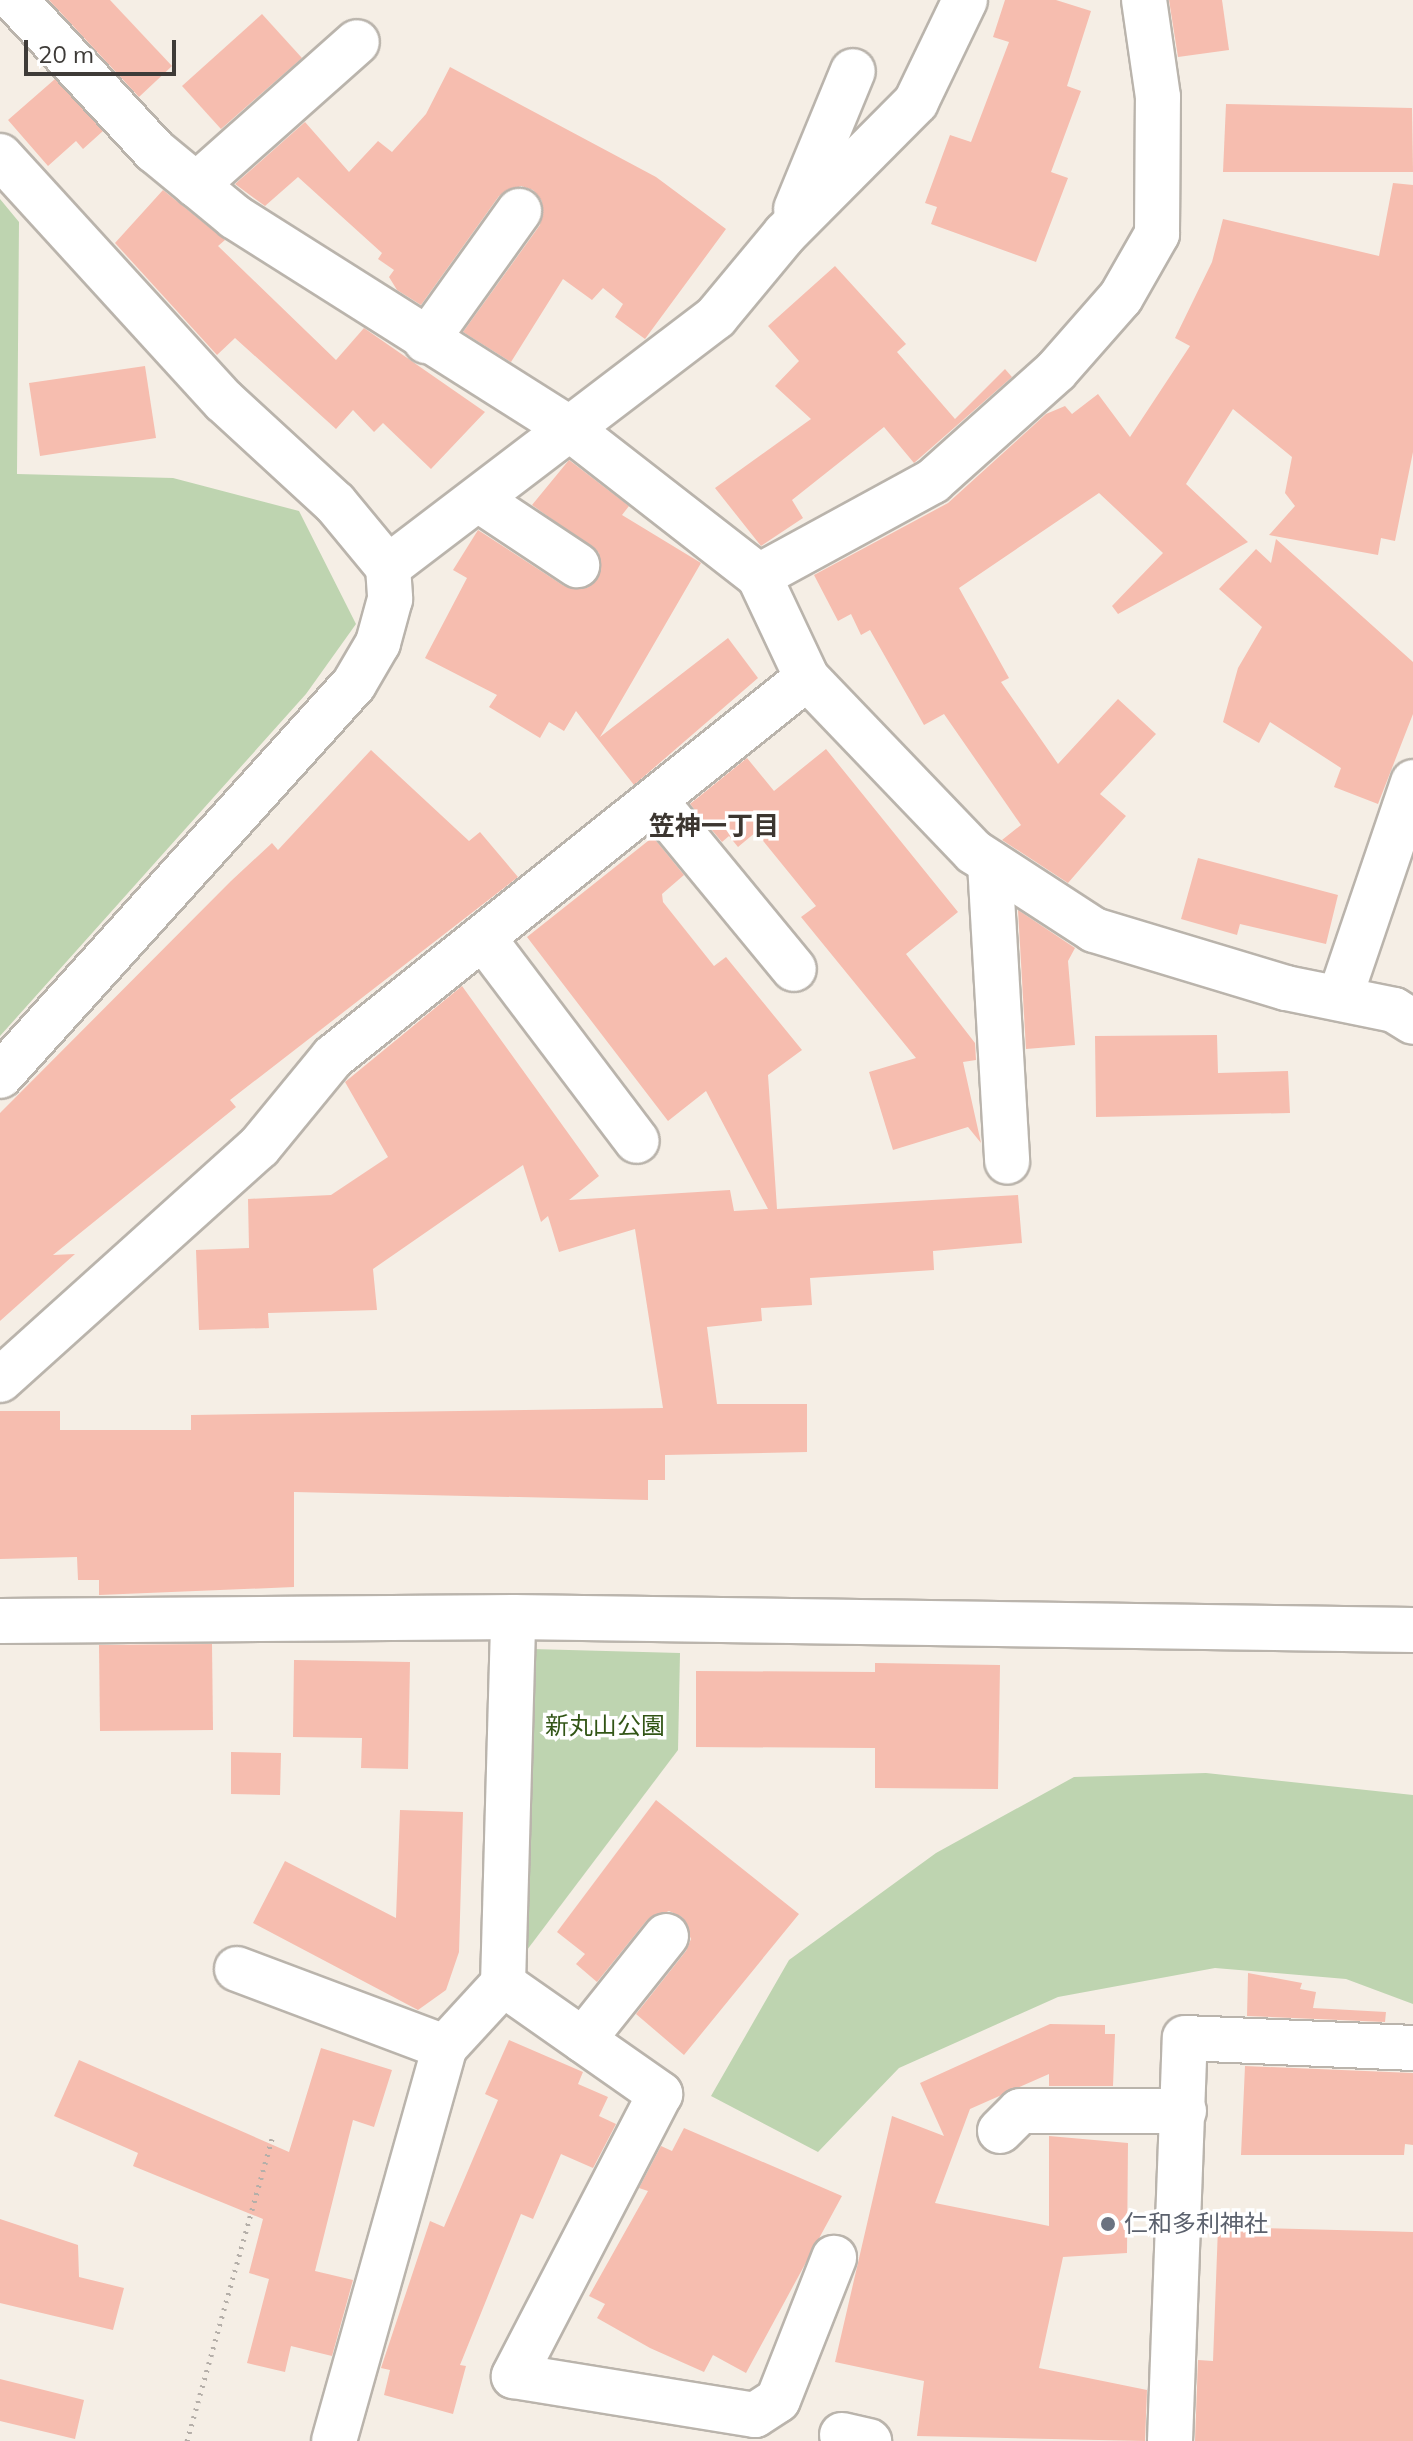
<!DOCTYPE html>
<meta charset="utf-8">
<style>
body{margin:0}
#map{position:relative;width:1413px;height:2441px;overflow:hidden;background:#f5eee5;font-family:Mulish,"Noto Sans JP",sans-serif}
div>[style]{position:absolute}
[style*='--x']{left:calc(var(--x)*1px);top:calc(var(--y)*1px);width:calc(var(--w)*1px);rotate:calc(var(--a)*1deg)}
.green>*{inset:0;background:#bed4b0}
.building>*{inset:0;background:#f6bdaf}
.path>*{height:5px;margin-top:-2.5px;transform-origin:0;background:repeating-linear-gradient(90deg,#b5afa9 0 2px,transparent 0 8px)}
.roads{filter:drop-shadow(2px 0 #bab4ac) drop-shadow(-2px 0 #bab4ac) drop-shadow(0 2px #bab4ac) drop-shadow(0 -2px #bab4ac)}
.minor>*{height:44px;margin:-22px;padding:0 22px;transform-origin:22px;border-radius:22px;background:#fff}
.dots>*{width:22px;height:22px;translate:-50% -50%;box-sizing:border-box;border:4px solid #fff;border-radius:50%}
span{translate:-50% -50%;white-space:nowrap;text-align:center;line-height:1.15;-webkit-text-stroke:7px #fff;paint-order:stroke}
.park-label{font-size:24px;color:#325516}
.worship-label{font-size:24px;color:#5b616d}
.left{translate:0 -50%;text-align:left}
.neighbourhood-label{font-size:26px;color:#3c3630;font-weight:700}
.scale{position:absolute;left:24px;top:40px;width:152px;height:36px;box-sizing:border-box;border:4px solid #3e3b38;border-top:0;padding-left:10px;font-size:24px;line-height:28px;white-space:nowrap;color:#3e3b38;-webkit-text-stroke:6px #fff;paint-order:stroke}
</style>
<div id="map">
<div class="green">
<i style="clip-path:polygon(0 199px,19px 222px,17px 474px,173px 478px,299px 511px,356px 624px,306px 694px,0 1036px)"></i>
<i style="clip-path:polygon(532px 1649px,680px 1653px,678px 1750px,527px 1950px)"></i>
<i style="clip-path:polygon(1206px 1773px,1413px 1795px,1413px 2004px,1346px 1979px,1215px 1968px,1058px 1997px,899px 2068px,818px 2152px,711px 2096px,789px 1960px,936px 1853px,1074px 1777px)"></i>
</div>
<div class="building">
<i style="clip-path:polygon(49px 0,110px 0,172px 66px,139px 97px)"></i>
<i style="clip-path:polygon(1005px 0,1056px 0,1091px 11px,1067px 86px,1081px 91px,1051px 172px,1068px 178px,1036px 262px,931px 224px,937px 207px,925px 203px,950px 135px,971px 142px,1009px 42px,993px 37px)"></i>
<i style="clip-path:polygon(1169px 0,1222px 0,1229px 50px,1178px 57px)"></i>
<i style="clip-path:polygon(262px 14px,302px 58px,221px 129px,182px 86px)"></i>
<i style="clip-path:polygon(450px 67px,656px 177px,726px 229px,645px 339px,615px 317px,623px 304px,603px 288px,592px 300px,563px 279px,511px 362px,463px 332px,540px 225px,542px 201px,533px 190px,521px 186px,499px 196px,421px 305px,397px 290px,389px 277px,394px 270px,378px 259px,382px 253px,298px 177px,265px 206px,235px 184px,305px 122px,349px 172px,378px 141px,392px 152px,426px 114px)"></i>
<i style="clip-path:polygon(55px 79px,103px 131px,83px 149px,76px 141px,48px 166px,8px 120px)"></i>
<i style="clip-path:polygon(1226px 104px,1412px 108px,1413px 172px,1223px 172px)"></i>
<i style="clip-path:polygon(1393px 183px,1413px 185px,1413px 452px,1395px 541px,1381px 538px,1378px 555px,1269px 535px,1295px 506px,1285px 493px,1292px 457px,1233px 409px,1186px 484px,1248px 542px,1118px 614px,1112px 606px,1163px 553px,1099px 493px,959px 588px,1009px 678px,1001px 682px,1058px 764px,1118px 699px,1156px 734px,1100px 794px,1126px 816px,1068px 883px,1002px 840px,1021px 825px,944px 714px,924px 725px,870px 630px,861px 635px,851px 614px,838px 621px,814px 575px,948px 503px,1046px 414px,1065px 406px,1072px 414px,1098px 394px,1130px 437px,1190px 346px,1175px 338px,1212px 262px,1223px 219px,1379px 256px)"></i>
<i style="clip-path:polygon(163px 190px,225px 240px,218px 246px,336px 360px,364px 328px,485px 412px,431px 469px,383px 423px,374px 432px,353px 410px,336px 429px,235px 338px,217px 355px,115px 243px)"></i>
<i style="clip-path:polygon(835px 266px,906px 344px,897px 352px,955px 419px,1005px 369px,1012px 377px,914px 463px,884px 427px,792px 500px,803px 518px,761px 546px,715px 488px,811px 419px,775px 386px,799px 361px,768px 326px)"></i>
<i style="clip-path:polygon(145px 366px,156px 438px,40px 456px,29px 383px)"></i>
<i style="clip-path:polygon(569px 460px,629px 506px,622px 515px,701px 563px,600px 737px,728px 638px,758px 678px,634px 785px,576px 711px,564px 731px,549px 722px,540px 738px,489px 707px,497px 695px,425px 658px,467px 578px,453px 570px,478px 530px,564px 586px,587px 588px,597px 579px,599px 553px,532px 505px)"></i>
<i style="clip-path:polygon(1276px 539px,1413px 662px,1413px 714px,1378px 804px,1334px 787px,1341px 768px,1270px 722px,1259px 743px,1223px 722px,1238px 668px,1262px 627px,1219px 589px,1256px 549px,1271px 563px)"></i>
<i style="clip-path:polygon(826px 749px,958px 912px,906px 954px,975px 1043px,976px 1060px,963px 1062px,981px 1143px,968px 1127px,893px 1150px,869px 1072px,916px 1058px,801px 917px,816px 906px,756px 832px,738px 847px,729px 836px,722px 842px,690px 804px,747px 758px,774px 791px)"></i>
<i style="clip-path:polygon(371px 750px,469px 841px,480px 832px,518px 877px,230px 1100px,236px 1107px,53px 1255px,75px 1254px,0 1321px,0 1113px,231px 881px,272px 843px,278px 850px)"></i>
<i style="clip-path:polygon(653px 837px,684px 875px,662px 894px,663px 902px,714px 966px,726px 957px,802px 1050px,768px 1075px,777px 1209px,1018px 1195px,1022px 1243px,933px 1251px,934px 1270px,810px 1278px,812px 1305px,761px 1308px,762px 1321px,707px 1327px,717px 1404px,807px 1404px,807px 1452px,665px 1455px,665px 1480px,648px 1480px,648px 1500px,294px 1492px,294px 1587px,99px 1595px,99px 1580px,78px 1580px,77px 1557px,0 1559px,0 1411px,60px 1411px,60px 1430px,191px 1430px,191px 1415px,663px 1408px,635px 1229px,559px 1252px,548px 1216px,541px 1222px,523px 1165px,373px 1269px,377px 1310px,268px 1313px,269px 1328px,199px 1330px,196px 1250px,249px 1248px,248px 1199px,331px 1195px,388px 1157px,345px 1082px,462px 986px,599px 1176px,569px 1200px,730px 1190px,734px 1211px,768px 1209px,706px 1091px,668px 1121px,527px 937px)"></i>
<i style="clip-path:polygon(1198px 858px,1338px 895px,1326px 944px,1240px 924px,1237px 935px,1181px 919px)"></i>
<i style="clip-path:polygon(1018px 910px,1075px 948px,1068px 961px,1075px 1045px,1026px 1049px)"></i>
<i style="clip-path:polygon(1217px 1035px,1218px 1073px,1288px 1071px,1290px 1113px,1096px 1117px,1095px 1036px)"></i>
<i style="clip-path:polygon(212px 1644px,213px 1730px,100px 1731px,99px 1645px)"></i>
<i style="clip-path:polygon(294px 1660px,410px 1662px,408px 1769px,361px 1768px,362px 1738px,293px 1737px)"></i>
<i style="clip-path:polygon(875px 1663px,1000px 1665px,998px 1789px,875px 1788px,875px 1748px,696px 1747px,696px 1671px,875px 1672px)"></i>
<i style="clip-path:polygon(231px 1752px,281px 1753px,280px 1795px,231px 1794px)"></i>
<i style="clip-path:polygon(656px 1800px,799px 1914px,684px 2055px,636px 2014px,686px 1951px,691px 1939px,682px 1917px,669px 1911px,647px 1920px,597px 1982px,576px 1964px,585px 1954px,557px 1932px)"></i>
<i style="clip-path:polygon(400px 1810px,463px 1812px,459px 1952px,446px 1990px,418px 2010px,253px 1923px,285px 1861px,396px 1918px)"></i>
<i style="clip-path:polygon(1248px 1973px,1302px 1983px,1300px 1989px,1316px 1992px,1313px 2008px,1386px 2012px,1385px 2022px,1247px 2016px)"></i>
<i style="clip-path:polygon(1050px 2024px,1105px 2025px,1105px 2034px,1115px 2034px,1113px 2086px,1049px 2086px,1049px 2074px,970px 2109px,935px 2203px,1049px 2226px,1049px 2136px,1128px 2143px,1127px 2253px,1063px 2257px,1039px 2368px,1147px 2390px,1145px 2441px,917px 2436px,924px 2381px,835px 2362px,892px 2116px,944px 2136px,920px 2083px)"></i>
<i style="clip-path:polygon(509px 2040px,583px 2072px,578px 2084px,608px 2097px,599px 2116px,616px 2124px,593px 2168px,561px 2154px,533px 2219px,521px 2214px,460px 2365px,466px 2366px,453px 2414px,384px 2395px,390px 2370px,381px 2368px,430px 2221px,444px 2227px,498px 2100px,485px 2094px)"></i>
<i style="clip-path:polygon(321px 2048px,392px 2070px,374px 2127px,353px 2120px,315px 2271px,353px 2280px,332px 2356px,291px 2346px,285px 2372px,247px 2363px,269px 2279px,249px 2273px,263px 2219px,133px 2166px,138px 2153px,54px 2116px,79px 2060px,289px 2152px)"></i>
<i style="clip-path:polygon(1245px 2066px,1413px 2073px,1413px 2145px,1405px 2144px,1404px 2155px,1241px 2155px)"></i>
<i style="clip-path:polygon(684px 2128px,842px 2196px,746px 2373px,713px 2355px,704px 2372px,650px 2348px,597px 2318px,605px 2304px,589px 2296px,648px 2191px,639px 2188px,661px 2146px,672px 2151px)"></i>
<i style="clip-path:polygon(0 2219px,78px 2245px,79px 2277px,124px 2288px,113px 2330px,0 2303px)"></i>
<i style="clip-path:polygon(1218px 2227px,1413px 2232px,1413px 2441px,1195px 2441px,1198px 2360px,1213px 2361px)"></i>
<i style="clip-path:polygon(0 2379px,84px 2400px,75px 2439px,0 2421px)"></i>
</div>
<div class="path">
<i style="--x:187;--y:2441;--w:314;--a:-74.3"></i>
</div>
<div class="roads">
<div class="minor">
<i style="--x:15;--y:0;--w:206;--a:47.2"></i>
<i style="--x:155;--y:151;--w:104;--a:39.5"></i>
<i style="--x:235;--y:217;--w:396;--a:32.3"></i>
<i style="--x:570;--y:429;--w:239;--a:37.9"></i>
<i style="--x:759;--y:576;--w:113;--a:64.8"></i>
<i style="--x:807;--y:678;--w:241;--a:46.2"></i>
<i style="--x:974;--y:852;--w:143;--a:33"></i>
<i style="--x:1094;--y:930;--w:201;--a:16.8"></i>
<i style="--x:1286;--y:988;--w:110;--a:11.5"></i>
<i style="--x:1394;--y:1010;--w:22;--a:32"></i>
<i style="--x:0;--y:156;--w:332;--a:47.6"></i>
<i style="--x:224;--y:401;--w:151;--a:42.6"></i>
<i style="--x:335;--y:503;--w:83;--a:50.4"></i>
<i style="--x:388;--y:567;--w:32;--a:86"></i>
<i style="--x:390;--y:599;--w:46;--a:105.3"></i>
<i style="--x:378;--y:643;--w:48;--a:120.3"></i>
<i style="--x:354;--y:684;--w:528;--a:132.08"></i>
<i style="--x:196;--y:185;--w:215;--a:-41.6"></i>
<i style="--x:796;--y:209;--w:149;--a:-67.6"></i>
<i style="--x:426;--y:341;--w:160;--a:-54.4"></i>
<i style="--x:479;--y:500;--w:118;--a:33.6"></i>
<i style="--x:388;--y:567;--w:412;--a:-37.3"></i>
<i style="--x:716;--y:317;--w:108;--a:-50.3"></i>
<i style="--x:785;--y:234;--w:186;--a:-45.2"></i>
<i style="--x:916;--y:102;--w:113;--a:-64.3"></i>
<i style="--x:759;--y:576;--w:198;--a:-28.6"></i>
<i style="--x:933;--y:481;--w:165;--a:-41.8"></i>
<i style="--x:1056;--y:371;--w:98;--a:-48.7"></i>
<i style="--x:1121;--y:297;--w:73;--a:-60.3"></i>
<i style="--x:1157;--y:234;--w:137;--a:-89.6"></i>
<i style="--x:1158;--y:97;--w:98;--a:-98.2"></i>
<i style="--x:657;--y:803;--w:215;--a:50.5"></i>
<i style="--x:990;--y:863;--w:299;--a:86.7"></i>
<i style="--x:484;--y:939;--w:253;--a:52.9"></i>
<i style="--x:1340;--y:997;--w:227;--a:-71.2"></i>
<i style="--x:0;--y:1380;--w:348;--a:-42"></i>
<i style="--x:259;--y:1147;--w:117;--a:-50.6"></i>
<i style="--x:333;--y:1057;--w:607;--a:-38.65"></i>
<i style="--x:0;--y:1621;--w:513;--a:-0.45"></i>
<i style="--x:513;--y:1617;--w:900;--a:0.83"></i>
<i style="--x:237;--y:1969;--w:222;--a:20.6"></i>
<i style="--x:503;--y:1984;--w:192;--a:35"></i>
<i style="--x:660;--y:2094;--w:318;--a:117.4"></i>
<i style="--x:514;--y:2376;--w:244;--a:9.2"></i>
<i style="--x:755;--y:2415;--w:27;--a:-33"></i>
<i style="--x:778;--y:2400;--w:153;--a:-68.5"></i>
<i style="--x:583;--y:2040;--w:133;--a:-51.4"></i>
<i style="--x:1000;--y:2131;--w:28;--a:-45"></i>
<i style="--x:1020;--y:2111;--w:164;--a:0"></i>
<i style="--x:842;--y:2435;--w:28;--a:13"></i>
<i style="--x:334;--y:2441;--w:409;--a:-74.3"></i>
<i style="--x:445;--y:2047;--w:86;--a:-47.4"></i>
<i style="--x:503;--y:1984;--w:367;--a:-88.4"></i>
<i style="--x:1170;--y:2441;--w:403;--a:-87.9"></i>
<i style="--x:1185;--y:2038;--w:228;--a:2.5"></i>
</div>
</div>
<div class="dots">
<i style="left:1108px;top:2224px;background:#6b7280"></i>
</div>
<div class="park-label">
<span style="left:605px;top:1726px">新丸山公園</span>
</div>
<div class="worship-label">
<span class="left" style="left:1124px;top:2224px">仁和多利神社</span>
</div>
<div class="neighbourhood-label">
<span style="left:714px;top:826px">笠神一丁目</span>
</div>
<div class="scale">20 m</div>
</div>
